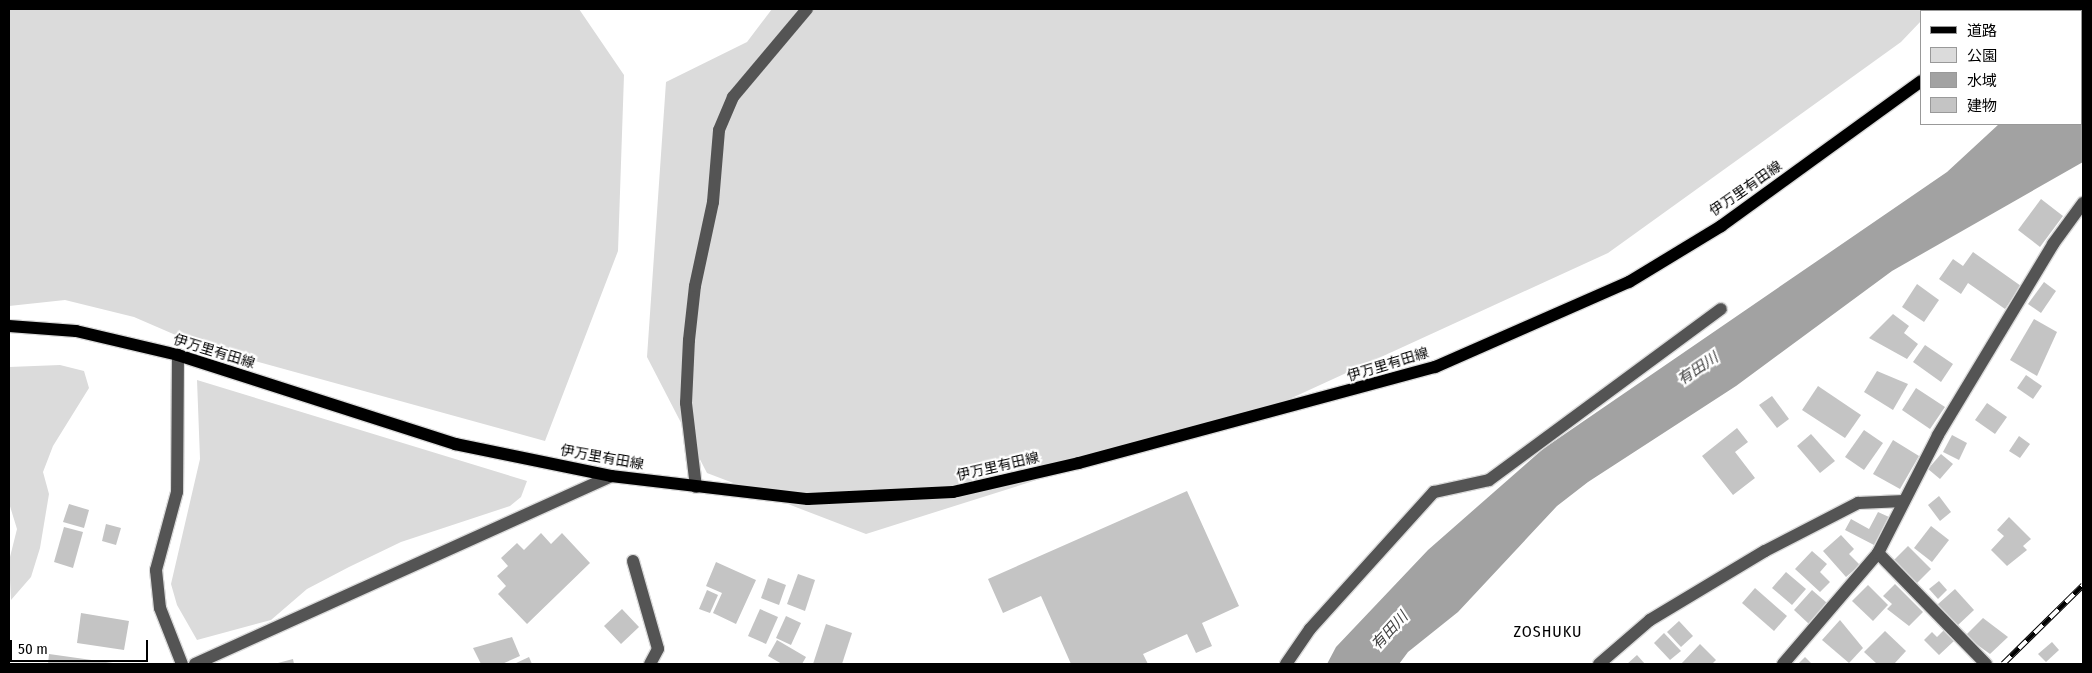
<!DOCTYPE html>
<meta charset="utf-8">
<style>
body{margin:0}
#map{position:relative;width:2092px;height:673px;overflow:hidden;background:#fff;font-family:"Fira Sans Condensed","Noto Sans JP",sans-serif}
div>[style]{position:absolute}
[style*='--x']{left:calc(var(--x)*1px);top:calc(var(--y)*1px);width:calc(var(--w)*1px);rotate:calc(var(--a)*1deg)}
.green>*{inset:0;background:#dbdbdb}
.water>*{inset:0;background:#a2a2a2}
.building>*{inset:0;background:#c4c4c4}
.roads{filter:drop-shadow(1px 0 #dbdbdb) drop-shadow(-1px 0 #dbdbdb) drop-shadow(0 1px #dbdbdb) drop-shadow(0 -1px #dbdbdb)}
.minor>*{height:12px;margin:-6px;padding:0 6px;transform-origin:6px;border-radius:6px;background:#545454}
.major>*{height:12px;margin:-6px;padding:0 6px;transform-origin:6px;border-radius:6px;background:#000}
.rail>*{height:5.5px;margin-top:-2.75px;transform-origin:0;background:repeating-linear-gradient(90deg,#fff 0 11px,#000 0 22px);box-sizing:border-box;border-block:1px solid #000}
span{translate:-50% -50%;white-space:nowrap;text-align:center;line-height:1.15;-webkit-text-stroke:4.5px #fff;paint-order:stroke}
.street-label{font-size:14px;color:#000}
.water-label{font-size:15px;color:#434343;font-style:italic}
.quarter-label{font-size:16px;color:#000;letter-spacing:1px}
.frame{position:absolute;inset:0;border:10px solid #000;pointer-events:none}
.legend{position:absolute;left:1920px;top:10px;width:162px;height:115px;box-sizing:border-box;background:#fff;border:1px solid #999;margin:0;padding:6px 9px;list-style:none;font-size:15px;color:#000}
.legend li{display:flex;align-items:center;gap:10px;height:25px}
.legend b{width:25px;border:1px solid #999}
.scale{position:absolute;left:10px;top:640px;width:138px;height:22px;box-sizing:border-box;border:2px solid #000;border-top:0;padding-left:6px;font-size:15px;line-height:18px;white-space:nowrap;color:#000;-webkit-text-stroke:4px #fff;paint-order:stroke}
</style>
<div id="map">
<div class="green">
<i style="clip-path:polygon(9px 9px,579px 9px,624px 75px,618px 251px,545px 441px,201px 346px,134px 317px,65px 300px,9px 306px)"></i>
<i style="clip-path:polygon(772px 9px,1932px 9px,1921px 11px,1921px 21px,1901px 42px,1608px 253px,1283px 402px,866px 534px,707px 473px,647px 357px,666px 82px,747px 42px)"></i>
<i style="clip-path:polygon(60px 365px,84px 371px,89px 388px,53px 446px,43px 472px,49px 494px,40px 548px,31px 577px,11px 600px,9px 561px,17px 529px,9px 503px,9px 367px)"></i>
<i style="clip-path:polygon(197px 380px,527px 481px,521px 497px,510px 506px,401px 542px,349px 567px,307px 589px,271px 620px,197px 640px,177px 605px,171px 584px,200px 459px)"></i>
</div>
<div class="water">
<i style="clip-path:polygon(2083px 49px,2083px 162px,1892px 271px,1736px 386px,1588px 482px,1557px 506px,1458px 612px,1408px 652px,1399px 664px,1327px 664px,1336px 647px,1428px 550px,1543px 449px,1947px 172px,1999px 124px,2081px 124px)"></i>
</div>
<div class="building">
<i style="clip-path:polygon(2041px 199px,2063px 216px,2040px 247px,2018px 230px)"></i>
<i style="clip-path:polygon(1973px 252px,2021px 286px,2005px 309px,1968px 283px,1961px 294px,1939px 279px,1953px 259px,1963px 266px)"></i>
<i style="clip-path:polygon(2044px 282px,2056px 291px,2041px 313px,2028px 304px)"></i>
<i style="clip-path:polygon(1917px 284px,1939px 300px,1924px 322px,1902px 307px)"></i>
<i style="clip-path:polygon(1893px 314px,1909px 326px,1904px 333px,1918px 344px,1907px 359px,1869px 338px)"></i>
<i style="clip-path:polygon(2034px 319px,2057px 332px,2037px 376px,2010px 360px)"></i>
<i style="clip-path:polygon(1925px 345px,1953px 364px,1941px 382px,1913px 362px)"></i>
<i style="clip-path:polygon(1877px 371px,1908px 384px,1893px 410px,1864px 392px)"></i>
<i style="clip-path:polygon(2026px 375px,2042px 386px,2033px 399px,2017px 388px)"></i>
<i style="clip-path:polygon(1818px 386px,1861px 415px,1845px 438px,1802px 410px)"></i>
<i style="clip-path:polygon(1916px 388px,1945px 407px,1930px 429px,1902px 410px)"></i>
<i style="clip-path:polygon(1772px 396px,1789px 419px,1777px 428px,1759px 405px)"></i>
<i style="clip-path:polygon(1987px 403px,2007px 417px,1995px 434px,1975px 420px)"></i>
<i style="clip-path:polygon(1737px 428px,1748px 442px,1735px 452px,1755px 478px,1733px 495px,1702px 456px)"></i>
<i style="clip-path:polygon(1864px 430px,1883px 443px,1864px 470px,1845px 457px)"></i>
<i style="clip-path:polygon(1811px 434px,1835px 461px,1820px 473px,1797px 446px)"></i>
<i style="clip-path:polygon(1952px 435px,1967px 443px,1959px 460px,1943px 452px)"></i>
<i style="clip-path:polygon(2019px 436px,2030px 444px,2020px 458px,2009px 451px)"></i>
<i style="clip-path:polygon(1893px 440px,1919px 456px,1900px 489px,1873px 474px)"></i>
<i style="clip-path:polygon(1941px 454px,1953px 464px,1940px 479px,1928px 469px)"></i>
<i style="clip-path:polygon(1187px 491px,1239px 606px,1202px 623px,1212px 646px,1196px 653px,1187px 634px,1143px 654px,1148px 664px,1071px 664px,1041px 596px,1003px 613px,988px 579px)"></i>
<i style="clip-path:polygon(1939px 496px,1951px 512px,1940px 521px,1928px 505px)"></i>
<i style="clip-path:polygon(69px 504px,89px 510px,84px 528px,63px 522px)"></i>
<i style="clip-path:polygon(1878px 512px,1889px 517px,1874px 545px,1845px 530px,1851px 519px,1869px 529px)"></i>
<i style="clip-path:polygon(2009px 517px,2031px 539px,2023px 546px,2027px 550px,2007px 566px,1991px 550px,2004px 536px,1997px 530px)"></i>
<i style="clip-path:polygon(106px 524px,121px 528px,116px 545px,102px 541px)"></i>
<i style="clip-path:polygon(1931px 526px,1949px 540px,1932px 562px,1914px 548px)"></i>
<i style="clip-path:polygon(64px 527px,83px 532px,73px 568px,54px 562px)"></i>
<i style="clip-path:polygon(541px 533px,551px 544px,562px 533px,590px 563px,527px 624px,498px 594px,506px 586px,497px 576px,508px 566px,501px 558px,517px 543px,524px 550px)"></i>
<i style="clip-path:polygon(1841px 535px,1854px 549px,1849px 554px,1860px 565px,1846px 577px,1823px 551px)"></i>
<i style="clip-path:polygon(1908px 546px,1931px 569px,1915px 585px,1892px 562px)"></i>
<i style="clip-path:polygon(1812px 551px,1827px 564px,1820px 572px,1830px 582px,1820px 592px,1795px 569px)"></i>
<i style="clip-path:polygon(716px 562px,756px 580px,736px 624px,713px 613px,722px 593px,706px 586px)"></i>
<i style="clip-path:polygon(1786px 572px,1806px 589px,1792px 605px,1772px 588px)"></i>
<i style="clip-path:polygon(798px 574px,815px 580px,805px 611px,787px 604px)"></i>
<i style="clip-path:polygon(768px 578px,786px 585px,779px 605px,761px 598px)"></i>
<i style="clip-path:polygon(1939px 581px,1947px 590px,1938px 599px,1929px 589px)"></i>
<i style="clip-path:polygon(1895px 584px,1923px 612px,1909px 626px,1887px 609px,1892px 604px,1883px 596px)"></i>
<i style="clip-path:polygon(1868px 585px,1888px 605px,1873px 621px,1852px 601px)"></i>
<i style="clip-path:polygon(1755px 588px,1787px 616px,1774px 631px,1742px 603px)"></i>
<i style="clip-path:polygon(1955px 589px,1974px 610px,1957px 626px,1937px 605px)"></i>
<i style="clip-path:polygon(707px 590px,718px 595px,710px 613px,699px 609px)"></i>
<i style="clip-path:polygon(1812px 590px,1827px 603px,1809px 624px,1794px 610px)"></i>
<i style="clip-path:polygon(622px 609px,639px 627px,621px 644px,604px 626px)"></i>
<i style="clip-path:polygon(760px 609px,778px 617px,766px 644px,748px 636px)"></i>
<i style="clip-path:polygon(81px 613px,129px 621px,124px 650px,77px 643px)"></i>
<i style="clip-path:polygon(786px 616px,801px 623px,791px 645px,776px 638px)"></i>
<i style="clip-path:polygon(1983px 618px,2008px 637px,1990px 654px,1965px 636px)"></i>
<i style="clip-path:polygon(1840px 620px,1863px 648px,1849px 663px,1822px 640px)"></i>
<i style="clip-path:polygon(1679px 621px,1693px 636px,1681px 647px,1667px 632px)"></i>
<i style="clip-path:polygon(826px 624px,852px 633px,842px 664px,813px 664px)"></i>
<i style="clip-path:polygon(1944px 630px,1954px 641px,1939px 655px,1924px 640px,1932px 632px,1937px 637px)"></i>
<i style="clip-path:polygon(1885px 631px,1906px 651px,1894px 664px,1877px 664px,1864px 652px)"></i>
<i style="clip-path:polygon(1664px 633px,1681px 651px,1670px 660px,1654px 643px)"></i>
<i style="clip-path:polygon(512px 637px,520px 656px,502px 664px,481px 664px,473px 648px)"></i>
<i style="clip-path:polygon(777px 640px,806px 657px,802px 664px,782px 664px,768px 656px)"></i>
<i style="clip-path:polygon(2052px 642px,2059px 650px,2046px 662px,2038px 654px)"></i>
<i style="clip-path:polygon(1700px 644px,1716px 660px,1712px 664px,1681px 664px)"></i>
<i style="clip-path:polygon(49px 654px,113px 663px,113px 664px,48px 664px)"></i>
<i style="clip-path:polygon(1637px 655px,1645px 664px,1627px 664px)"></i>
<i style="clip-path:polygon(529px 657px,532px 664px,514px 664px)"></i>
<i style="clip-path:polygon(1805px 657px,1812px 664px,1798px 664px)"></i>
<i style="clip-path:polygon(293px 659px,294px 664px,274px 664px)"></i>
</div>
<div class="roads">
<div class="minor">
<i style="--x:178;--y:355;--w:137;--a:90.4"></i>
<i style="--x:177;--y:492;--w:81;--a:105.1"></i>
<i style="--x:156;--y:570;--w:38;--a:84"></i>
<i style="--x:160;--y:608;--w:60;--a:68.6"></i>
<i style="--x:696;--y:487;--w:85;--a:-96.8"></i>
<i style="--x:686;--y:403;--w:63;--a:-87.3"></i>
<i style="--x:689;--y:340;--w:54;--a:-83.7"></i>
<i style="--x:695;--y:286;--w:86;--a:-77.9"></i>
<i style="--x:713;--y:202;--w:72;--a:-85.2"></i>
<i style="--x:719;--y:130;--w:36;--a:-67"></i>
<i style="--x:733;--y:97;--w:115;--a:-49.9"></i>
<i style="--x:1878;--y:553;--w:155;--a:45.8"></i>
<i style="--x:633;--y:561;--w:91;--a:74.1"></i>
<i style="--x:658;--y:649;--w:17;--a:118"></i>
<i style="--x:195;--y:664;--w:457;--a:-24.3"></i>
<i style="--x:1286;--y:664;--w:42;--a:-55.6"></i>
<i style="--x:1310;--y:629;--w:185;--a:-47.9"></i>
<i style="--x:1434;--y:492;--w:56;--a:-12.3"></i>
<i style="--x:1489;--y:480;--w:288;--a:-36.4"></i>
<i style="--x:1599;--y:664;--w:67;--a:-40.8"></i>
<i style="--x:1650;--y:620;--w:134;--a:-31"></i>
<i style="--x:1765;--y:551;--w:105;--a:-27.3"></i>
<i style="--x:1858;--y:503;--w:46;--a:-2.5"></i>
<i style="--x:1783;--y:664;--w:146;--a:-49.4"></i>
<i style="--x:1878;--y:553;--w:132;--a:-63"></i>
<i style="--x:1938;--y:435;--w:223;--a:-58.9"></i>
<i style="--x:2053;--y:244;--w:51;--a:-53.8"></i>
</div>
<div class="major">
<i style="--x:2009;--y:11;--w:4;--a:-34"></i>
<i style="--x:9;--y:326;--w:67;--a:4.3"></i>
<i style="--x:76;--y:331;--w:105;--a:13.2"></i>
<i style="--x:178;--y:355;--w:291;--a:17.8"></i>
<i style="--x:455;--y:444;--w:159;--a:11.6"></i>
<i style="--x:611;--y:476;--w:198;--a:6.7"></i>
<i style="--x:808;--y:499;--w:145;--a:-2.8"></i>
<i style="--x:953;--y:492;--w:129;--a:-13"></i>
<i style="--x:1079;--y:463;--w:369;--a:-15.1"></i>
<i style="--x:1435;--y:367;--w:212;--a:-23.7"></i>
<i style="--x:1629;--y:282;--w:108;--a:-31.3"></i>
<i style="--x:1721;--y:226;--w:247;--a:-35.9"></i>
</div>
</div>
<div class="rail">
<i style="--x:2003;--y:664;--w:112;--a:-44.6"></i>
</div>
<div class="street-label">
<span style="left:1746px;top:189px;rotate:-35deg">伊万里有田線</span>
<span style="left:214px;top:352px;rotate:17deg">伊万里有田線</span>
<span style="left:1388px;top:365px;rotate:-17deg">伊万里有田線</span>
<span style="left:602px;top:458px;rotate:10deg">伊万里有田線</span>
<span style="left:998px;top:467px;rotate:-13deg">伊万里有田線</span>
</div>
<div class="water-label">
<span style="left:1698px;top:369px;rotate:-34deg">有田川</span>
<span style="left:1390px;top:631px;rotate:-47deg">有田川</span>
</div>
<div class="quarter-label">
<span style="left:1548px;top:632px">ZOSHUKU</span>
</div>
<div class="frame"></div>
<ul class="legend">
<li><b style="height:6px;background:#000"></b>道路</li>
<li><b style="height:14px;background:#dbdbdb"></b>公園</li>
<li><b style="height:14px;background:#a2a2a2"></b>水域</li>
<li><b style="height:14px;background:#c4c4c4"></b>建物</li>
</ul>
<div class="scale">50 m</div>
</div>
